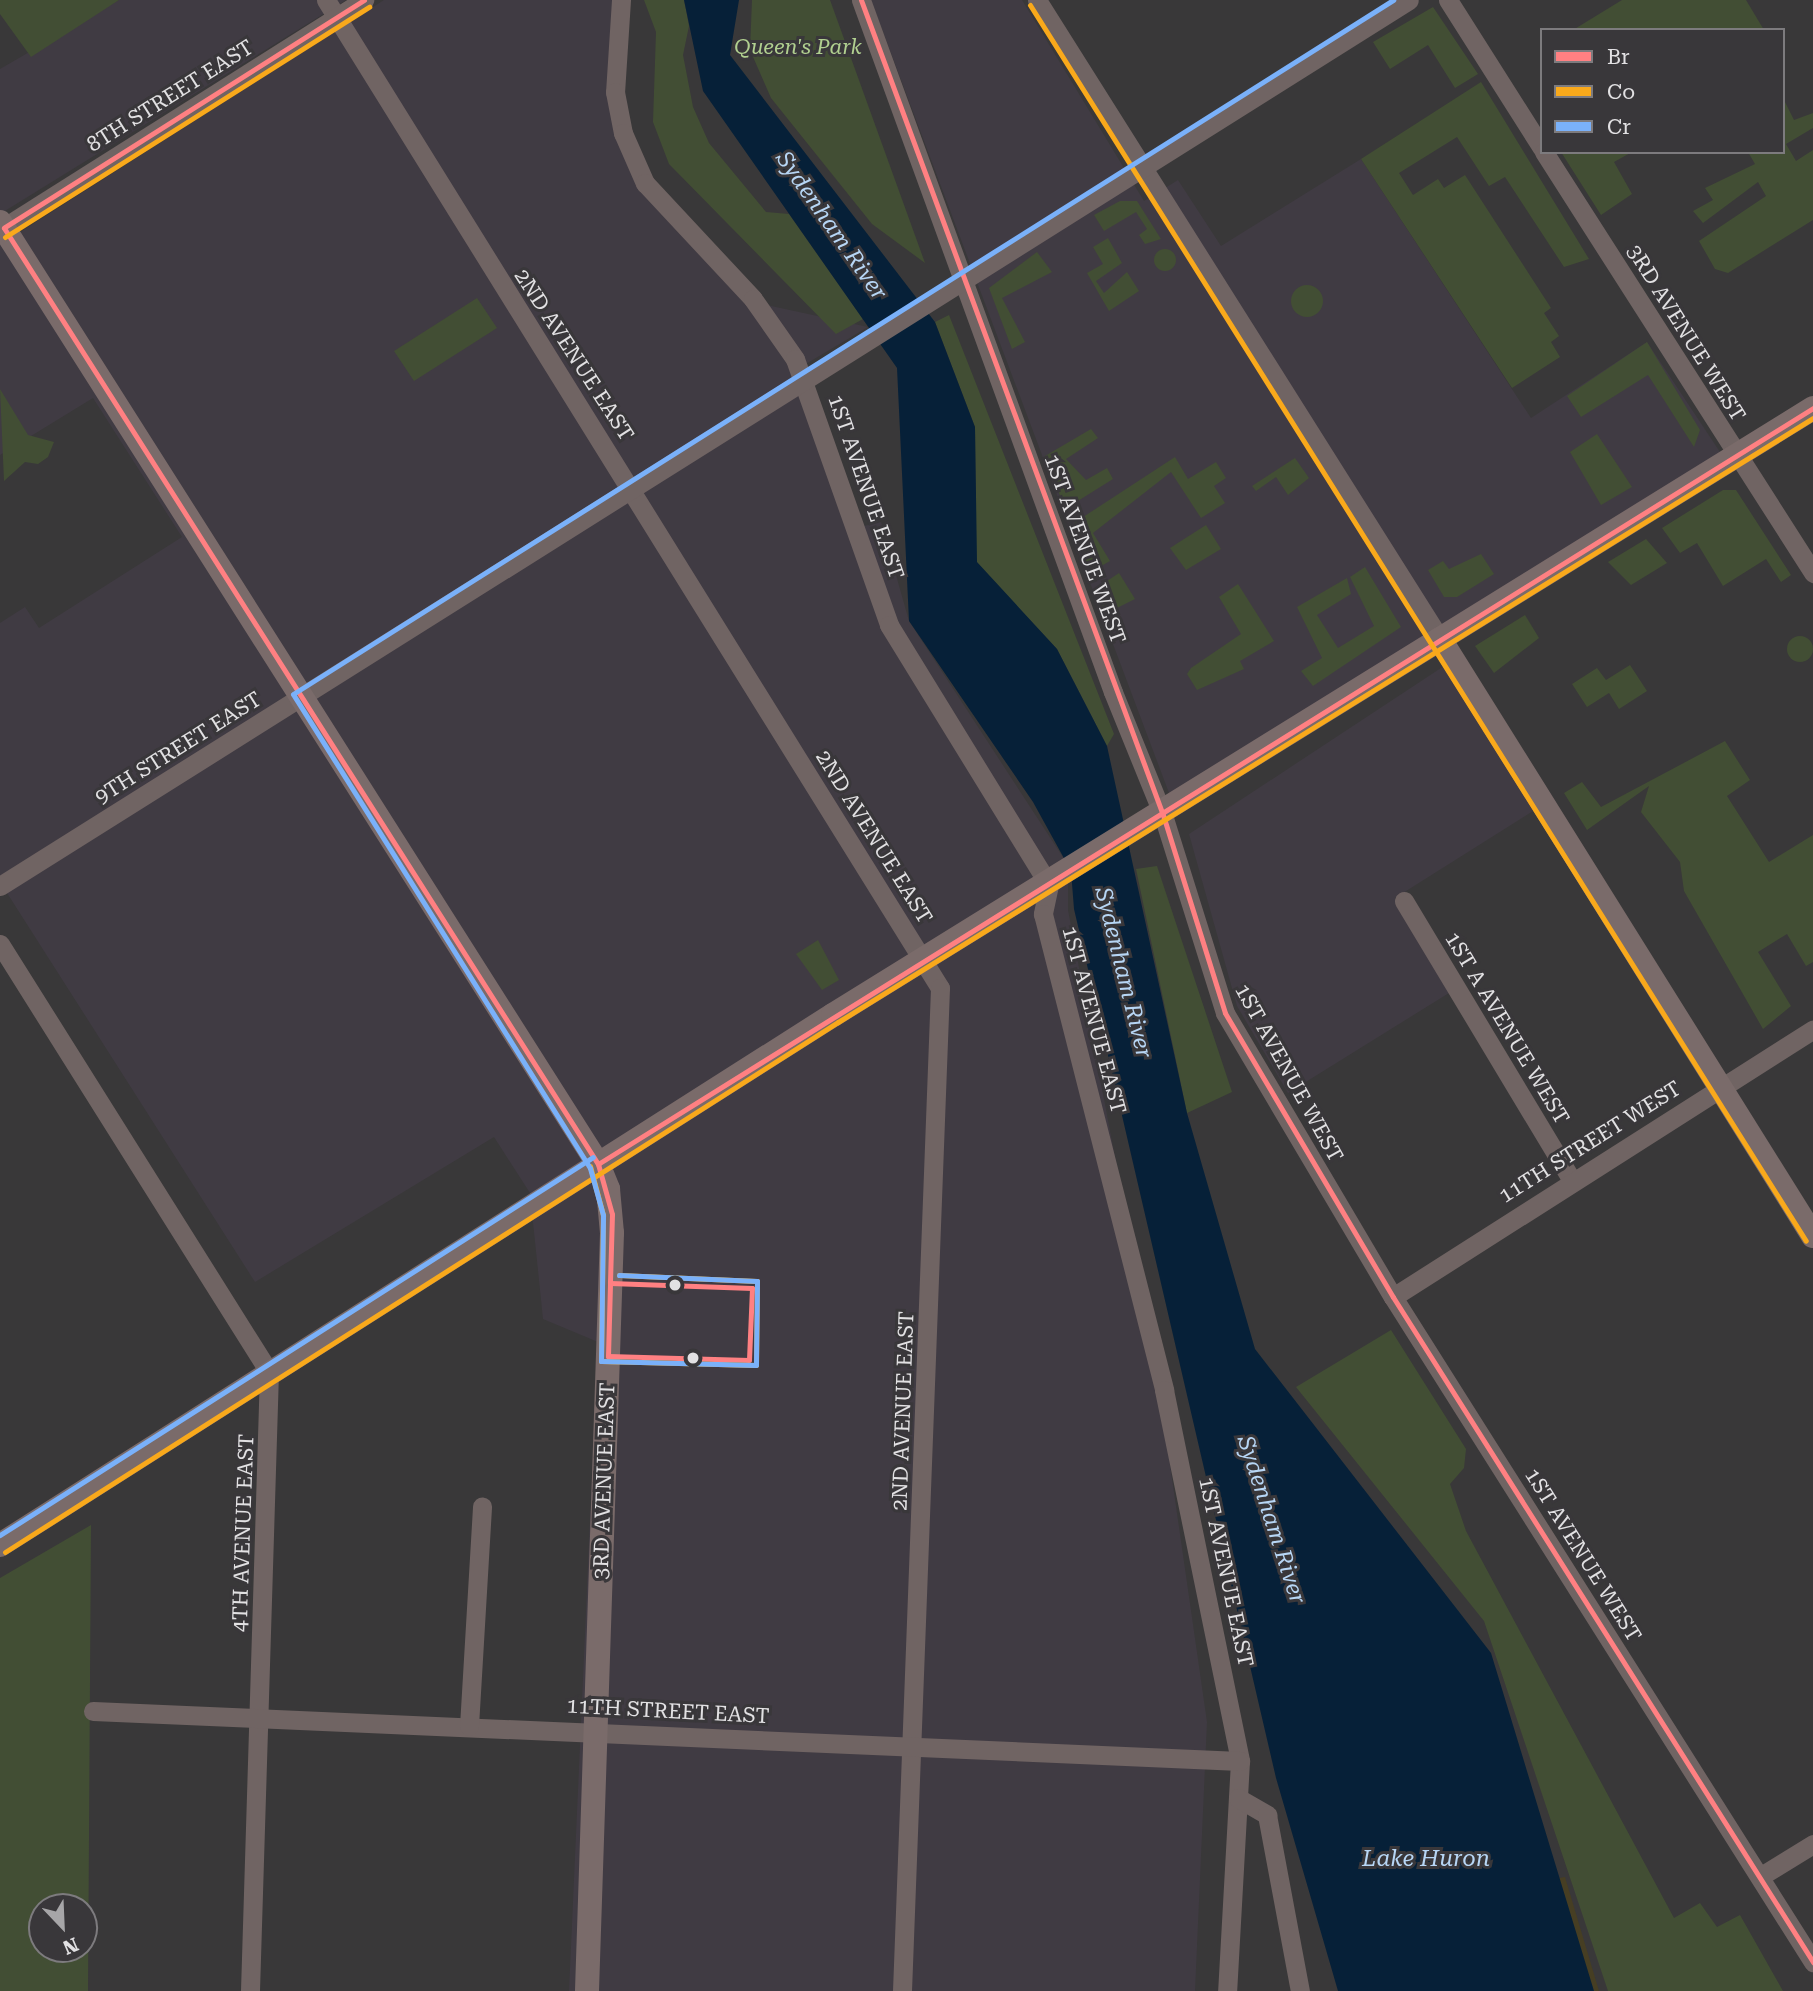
<!DOCTYPE html>
<style>
body{margin:0}
#map{position:relative;width:1813px;height:1991px;overflow:hidden;background:#393839;font-family:"Roboto Serif",serif}
div>[style]{position:absolute}
[style*='--x']{left:calc(var(--x)*1px);top:calc(var(--y)*1px);width:calc(var(--w)*1px);rotate:calc(var(--a)*1deg)}
.built>*{inset:0;background:#403b43}
.green>*{inset:0;background:#424e34}
.round{border-radius:50%}
.sand>*{inset:0;background:#463e23}
.water>*{inset:0;background:#062038}
.minor>*{height:19px;margin:-9.5px;padding:0 9.5px;transform-origin:9.5px;border-radius:9.5px;background:#706463}
.major>*{height:24px;margin:-12px;padding:0 12px;transform-origin:12px;border-radius:12px;background:#7a6b6a}
.bus-1>*{height:5px;margin:-2.5px;padding:0 2.5px;transform-origin:2.5px;border-radius:2.5px;background:#ff8082}
.bus-2>*{height:5px;margin:-2.5px;padding:0 2.5px;transform-origin:2.5px;border-radius:2.5px;background:#f9a91b}
.bus-3>*{height:5px;margin:-2.5px;padding:0 2.5px;transform-origin:2.5px;border-radius:2.5px;background:#7ab1fa}
.dots>*{width:19px;height:19px;translate:-50% -50%;box-sizing:border-box;border:4px solid #39373a;border-radius:50%}
span{translate:-50% -50%;white-space:nowrap;text-align:center;line-height:1.15;-webkit-text-stroke:6px #39373a;paint-order:stroke}
.park-label{font-size:21px;color:#b1d090;font-style:italic}
.street-label{font-size:21px;color:#e2e1e3}
.water-label{font-size:23px;color:#b7d6f5;font-style:italic}
.legend{position:absolute;left:1540px;top:28px;width:245px;height:126px;box-sizing:border-box;background:#39373a;border:2px solid #7d7b7e;margin:0;padding:9px 12px;list-style:none;font-size:21px;color:#e2e1e3}
.legend li{display:flex;align-items:center;gap:14px;height:35px}
.legend b{width:35px;border:2px solid #7d7b7e}
.north{position:absolute;left:28px;top:1893px;width:70px;height:70px;box-sizing:border-box;background:#39373a;border:2px solid #7d7b7e;border-radius:50%;rotate:157deg;font-size:19px;font-weight:700;line-height:28px;text-align:center;color:#e2e1e3}
.north::after{content:'';display:block;margin:auto;width:24px;height:32px;background:#a7a6a8;clip-path:polygon(50% 0,100% 100%,50% 72%,0 100%)}
</style>
<div id="map">
<div class="built">
<i style="clip-path:polygon(119px 0,346px 0,0 214px,0 69px)"></i>
<i style="clip-path:polygon(384px 0,615px 0,617px 134px,748px 301px,868px 327px,794px 371px,851px 529px,881px 522px,909px 621px,1068px 865px,1068px 910px,1159px 1388px,1207px 1722px,1195px 1991px,569px 1991px,598px 1342px,543px 1319px,530px 1193px,494px 1137px,255px 1282px,0 882px,0 623px,25px 607px,39px 628px,182px 537px,93px 398px,0 455px,0 245px)"></i>
<i style="clip-path:polygon(871px 0,1022px 0,1144px 201px,1178px 180px,1221px 246px,1361px 159px,1531px 418px,1647px 342px,1722px 455px,1172px 801px)"></i>
<i style="clip-path:polygon(1444px 666px,1533px 811px,1395px 898px,1449px 993px,1288px 1093px,1237px 1006px,1189px 834px)"></i>
</div>
<div class="green">
<i style="clip-path:polygon(0 0,119px 0,31px 57px,0 14px)"></i>
<i style="clip-path:polygon(644px 0,684px 0,689px 26px,683px 55px,693px 107px,709px 143px,766px 212px,789px 214px,863px 319px,836px 334px,669px 164px,653px 122px,656px 32px)"></i>
<i style="clip-path:polygon(752px 0,830px 0,925px 263px,872px 224px,771px 98px,750px 50px)"></i>
<i style="clip-path:polygon(1622px 0,1746px 0,1764px 30px,1573px 30px)"></i>
<i style="clip-path:polygon(1433px 7px,1478px 74px,1455px 88px,1428px 45px,1390px 69px,1373px 42px)"></i>
<i style="clip-path:polygon(1481px 82px,1589px 259px,1564px 267px,1505px 177px,1489px 186px,1457px 137px,1399px 173px,1413px 195px,1438px 179px,1444px 188px,1465px 175px,1551px 308px,1544px 313px,1559px 336px,1551px 342px,1560px 357px,1512px 388px,1361px 159px)"></i>
<i style="clip-path:polygon(1783px 98px,1794px 120px,1813px 113px,1813px 128px,1786px 144px,1796px 161px,1813px 150px,1813px 220px,1728px 273px,1715px 269px,1699px 241px,1766px 196px,1758px 182px,1703px 223px,1693px 211px,1713px 200px,1705px 188px,1755px 164px,1748px 152px,1783px 152px)"></i>
<i style="clip-path:polygon(1561px 152px,1632px 152px,1614px 162px,1632px 194px,1601px 215px)"></i>
<i style="clip-path:polygon(1120px 201px,1137px 201px,1161px 239px,1145px 244px,1139px 235px,1147px 229px,1136px 212px,1104px 231px,1094px 215px)"></i>
<i style="clip-path:polygon(1108px 238px,1122px 263px,1096px 281px,1104px 293px,1127px 272px,1139px 291px,1109px 311px,1087px 273px,1103px 264px,1093px 247px)"></i>
<i class="round" style="left:1154px;top:249px;width:22px;height:22px"></i>
<i style="clip-path:polygon(1037px 252px,1052px 272px,1002px 298px,1025px 342px,1012px 349px,989px 288px)"></i>
<i class="round" style="left:1291px;top:285px;width:32px;height:32px"></i>
<i style="clip-path:polygon(477px 298px,497px 328px,414px 381px,394px 351px)"></i>
<i style="clip-path:polygon(949px 315px,1114px 734px,1107px 746px,1057px 649px,976px 562px,975px 427px,935px 322px)"></i>
<i style="clip-path:polygon(1647px 342px,1700px 430px,1694px 447px,1648px 375px,1581px 417px,1567px 396px)"></i>
<i style="clip-path:polygon(0 389px,28px 435px,54px 442px,48px 457px,38px 464px,25px 462px,4px 481px)"></i>
<i style="clip-path:polygon(1091px 429px,1098px 438px,1066px 459px,1086px 480px,1107px 468px,1113px 479px,1065px 509px,1045px 456px)"></i>
<i style="clip-path:polygon(1597px 434px,1632px 487px,1601px 505px,1570px 452px)"></i>
<i style="clip-path:polygon(1175px 457px,1188px 479px,1216px 462px,1226px 478px,1214px 486px,1225px 503px,1201px 518px,1171px 472px,1093px 533px,1110px 561px,1089px 573px,1074px 523px)"></i>
<i style="clip-path:polygon(1295px 458px,1309px 478px,1288px 495px,1276px 477px,1256px 491px,1252px 486px)"></i>
<i style="clip-path:polygon(1723px 490px,1736px 490px,1791px 575px,1781px 582px,1766px 559px,1723px 586px,1697px 543px,1680px 553px,1662px 528px)"></i>
<i style="clip-path:polygon(1206px 525px,1221px 549px,1186px 570px,1170px 548px)"></i>
<i style="clip-path:polygon(1646px 539px,1667px 563px,1631px 585px,1608px 562px)"></i>
<i style="clip-path:polygon(1481px 554px,1494px 574px,1457px 597px,1444px 597px,1428px 570px,1443px 561px,1449px 569px)"></i>
<i style="clip-path:polygon(1365px 567px,1401px 627px,1313px 686px,1301px 671px,1322px 658px,1297px 607px,1347px 578px,1351px 594px,1317px 615px,1338px 648px,1374px 626px,1350px 577px)"></i>
<i style="clip-path:polygon(1119px 573px,1135px 599px,1105px 614px,1095px 589px)"></i>
<i style="clip-path:polygon(1238px 584px,1274px 641px,1240px 661px,1244px 669px,1197px 690px,1187px 674px,1191px 668px,1241px 634px,1219px 597px)"></i>
<i style="clip-path:polygon(1525px 615px,1539px 638px,1494px 673px,1475px 646px)"></i>
<i class="round" style="left:1787px;top:636px;width:26px;height:26px"></i>
<i style="clip-path:polygon(1630px 665px,1647px 691px,1619px 709px,1609px 693px,1587px 707px,1572px 684px,1597px 668px,1606px 680px)"></i>
<i style="clip-path:polygon(1725px 741px,1750px 780px,1727px 796px,1769px 862px,1813px 835px,1813px 962px,1806px 966px,1787px 934px,1758px 952px,1791px 1006px,1763px 1029px,1684px 891px,1680px 862px,1641px 812px,1649px 786px,1587px 830px,1564px 793px,1582px 782px,1601px 807px)"></i>
<i style="clip-path:polygon(1157px 866px,1232px 1092px,1187px 1113px,1136px 869px)"></i>
<i style="clip-path:polygon(818px 940px,839px 980px,822px 990px,796px 954px)"></i>
<i style="clip-path:polygon(1391px 1330px,1466px 1449px,1464px 1468px,1450px 1484px,1466px 1531px,1674px 1918px,1700px 1903px,1717px 1927px,1740px 1915px,1783px 1991px,1608px 1991px,1484px 1621px,1296px 1387px)"></i>
<i style="clip-path:polygon(evenodd,91px 1525px,88px 1991px,0 1991px,0 1578px,91px 1525px,42px 1907px,84px 1907px,84px 1949px,42px 1949px,42px 1907px)"></i>
</div>
<div class="sand">
<i style="clip-path:polygon(1565px 1877px,1599px 1991px,1586px 1991px,1554px 1879px)"></i>
</div>
<div class="water">
<i style="clip-path:polygon(684px 0,739px 0,730px 55px,935px 322px,975px 427px,977px 562px,1057px 649px,1107px 746px,1187px 1113px,1255px 1349px,1491px 1653px,1594px 1991px,1338px 1991px,1276px 1778px,1074px 909px,1071px 871px,1033px 802px,909px 621px,897px 368px,703px 91px)"></i>
</div>
<div class="minor">
<i style="--x:326;--y:0;--w:1163;--a:58.14"></i>
<i style="--x:940;--y:988;--w:1004;--a:92.17"></i>
<i style="--x:621;--y:0;--w:92;--a:93.7"></i>
<i style="--x:615;--y:92;--w:42;--a:79"></i>
<i style="--x:623;--y:133;--w:55;--a:66.3"></i>
<i style="--x:645;--y:183;--w:158;--a:47"></i>
<i style="--x:753;--y:299;--w:73;--a:55"></i>
<i style="--x:795;--y:359;--w:282;--a:70.5"></i>
<i style="--x:889;--y:625;--w:305;--a:58.4"></i>
<i style="--x:1049;--y:885;--w:30;--a:102"></i>
<i style="--x:1043;--y:914;--w:491;--a:75.7"></i>
<i style="--x:1164;--y:1390;--w:379;--a:78.4"></i>
<i style="--x:1240;--y:1761;--w:230;--a:93.2"></i>
<i style="--x:861;--y:0;--w:736;--a:69.99"></i>
<i style="--x:1113;--y:692;--w:133;--a:67.9"></i>
<i style="--x:1163;--y:815;--w:207;--a:72.6"></i>
<i style="--x:1225;--y:1013;--w:330;--a:59.4"></i>
<i style="--x:1393;--y:1297;--w:787;--a:57.72"></i>
<i style="--x:1037;--y:0;--w:755;--a:57.76"></i>
<i style="--x:1448;--y:0;--w:175;--a:57.6"></i>
<i style="--x:1544;--y:152;--w:500;--a:57.4"></i>
<i style="--x:0;--y:230;--w:431;--a:-32.3"></i>
<i style="--x:0;--y:886;--w:1664;--a:-32.16"></i>
<i style="--x:1404;--y:901;--w:324;--a:59"></i>
<i style="--x:0;--y:944;--w:506;--a:57.85"></i>
<i style="--x:269;--y:1372;--w:619;--a:91.76"></i>
<i style="--x:1393;--y:1297;--w:498;--a:-32.5"></i>
<i style="--x:93;--y:1711;--w:1148;--a:2.5"></i>
<i style="--x:469;--y:1726;--w:220;--a:-86.6"></i>
<i style="--x:1238;--y:1798;--w:34;--a:30"></i>
<i style="--x:1267;--y:1815;--w:179;--a:79.4"></i>
<i style="--x:1761;--y:1876;--w:61;--a:-31.6"></i>
</div>
<div class="major">
<i style="--x:0;--y:222;--w:1116;--a:57.59"></i>
<i style="--x:598;--y:1164;--w:27;--a:68"></i>
<i style="--x:608;--y:1189;--w:44;--a:84.8"></i>
<i style="--x:612;--y:1233;--w:758;--a:91.89"></i>
<i style="--x:1440;--y:639;--w:704;--a:58"></i>
<i style="--x:0;--y:1545;--w:987;--a:-32.47"></i>
<i style="--x:833;--y:1015;--w:1153;--a:-31.77"></i>
</div>
<div class="bus-1">
<i style="--x:364;--y:0;--w:426;--a:147.7"></i>
<i style="--x:4;--y:228;--w:1109;--a:57.6"></i>
<i style="--x:598;--y:1164;--w:52;--a:74.4"></i>
<i style="--x:612;--y:1214;--w:69;--a:91.7"></i>
<i style="--x:861;--y:0;--w:869;--a:69.67"></i>
<i style="--x:1163;--y:815;--w:207;--a:72.6"></i>
<i style="--x:1225;--y:1013;--w:330;--a:59.4"></i>
<i style="--x:1393;--y:1297;--w:787;--a:57.72"></i>
<i style="--x:598;--y:1164;--w:1431;--a:-31.89"></i>
<i style="--x:610;--y:1283;--w:142;--a:2"></i>
<i style="--x:752;--y:1288;--w:72;--a:92.4"></i>
<i style="--x:749;--y:1360;--w:141;--a:-178.4"></i>
<i style="--x:608;--y:1356;--w:73;--a:-88.4"></i>
</div>
<div class="bus-2">
<i style="--x:1030;--y:5;--w:1459;--a:57.88"></i>
<i style="--x:5;--y:237;--w:431;--a:-32.3"></i>
<i style="--x:590;--y:1166;--w:51;--a:75.1"></i>
<i style="--x:603;--y:1215;--w:146;--a:90.8"></i>
<i style="--x:601;--y:1361;--w:155;--a:1.5"></i>
<i style="--x:756;--y:1365;--w:84;--a:-89.3"></i>
<i style="--x:757;--y:1281;--w:138;--a:-177.5"></i>
<i style="--x:5;--y:1552;--w:987;--a:-32.47"></i>
<i style="--x:838;--y:1022;--w:1147;--a:-31.78"></i>
</div>
<div class="bus-3">
<i style="--x:619;--y:1275;--w:138;--a:2.5"></i>
<i style="--x:757;--y:1281;--w:84;--a:90.7"></i>
<i style="--x:756;--y:1365;--w:155;--a:-178.5"></i>
<i style="--x:601;--y:1361;--w:146;--a:-89.2"></i>
<i style="--x:603;--y:1215;--w:49;--a:-105.5"></i>
<i style="--x:590;--y:1168;--w:559;--a:-122.07"></i>
<i style="--x:293;--y:694;--w:1301;--a:-32.25"></i>
<i style="--x:0;--y:1535;--w:703;--a:-32.51"></i>
</div>
<div class="dots">
<i style="left:675px;top:1285px;background:#e2e1e3"></i>
<i style="left:693px;top:1358px;background:#e2e1e3"></i>
</div>
<div class="park-label">
<span style="left:798px;top:47px">Queen's Park</span>
</div>
<div class="street-label">
<span style="left:170px;top:96px;rotate:-32deg">8TH STREET EAST</span>
<span style="left:1686px;top:333px;rotate:58deg">3RD AVENUE WEST</span>
<span style="left:574px;top:355px;rotate:57deg">2ND AVENUE EAST</span>
<span style="left:866px;top:487px;rotate:71deg">1ST AVENUE EAST</span>
<span style="left:1085px;top:549px;rotate:70deg">1ST AVENUE WEST</span>
<span style="left:178px;top:748px;rotate:-32deg">9TH STREET EAST</span>
<span style="left:874px;top:837px;rotate:58deg">2ND AVENUE EAST</span>
<span style="left:1094px;top:1020px;rotate:75deg">1ST AVENUE EAST</span>
<span style="left:1507px;top:1028px;rotate:59deg">1ST A AVENUE WEST</span>
<span style="left:1289px;top:1073px;rotate:61deg">1ST AVENUE WEST</span>
<span style="left:1590px;top:1142px;rotate:-32deg">11TH STREET WEST</span>
<span style="left:903px;top:1411px;rotate:-88deg">2ND AVENUE EAST</span>
<span style="left:604px;top:1481px;rotate:-88deg">3RD AVENUE EAST</span>
<span style="left:243px;top:1533px;rotate:-88deg">4TH AVENUE EAST</span>
<span style="left:1583px;top:1555px;rotate:58deg">1ST AVENUE WEST</span>
<span style="left:1226px;top:1572px;rotate:78deg">1ST AVENUE EAST</span>
<span style="left:668px;top:1711px;rotate:3deg">11TH STREET EAST</span>
</div>
<div class="water-label">
<span style="left:831px;top:226px;rotate:55deg">Sydenham River</span>
<span style="left:1123px;top:973px;rotate:76deg">Sydenham River</span>
<span style="left:1271px;top:1520px;rotate:72deg">Sydenham River</span>
<span style="left:1426px;top:1859px">Lake Huron</span>
</div>
<ul class="legend">
<li><b style="height:9px;background:#ff8082"></b>Br</li>
<li><b style="height:9px;background:#f9a91b"></b>Co</li>
<li><b style="height:9px;background:#7ab1fa"></b>Cr</li>
</ul>
<div class="north">N</div>
</div>
